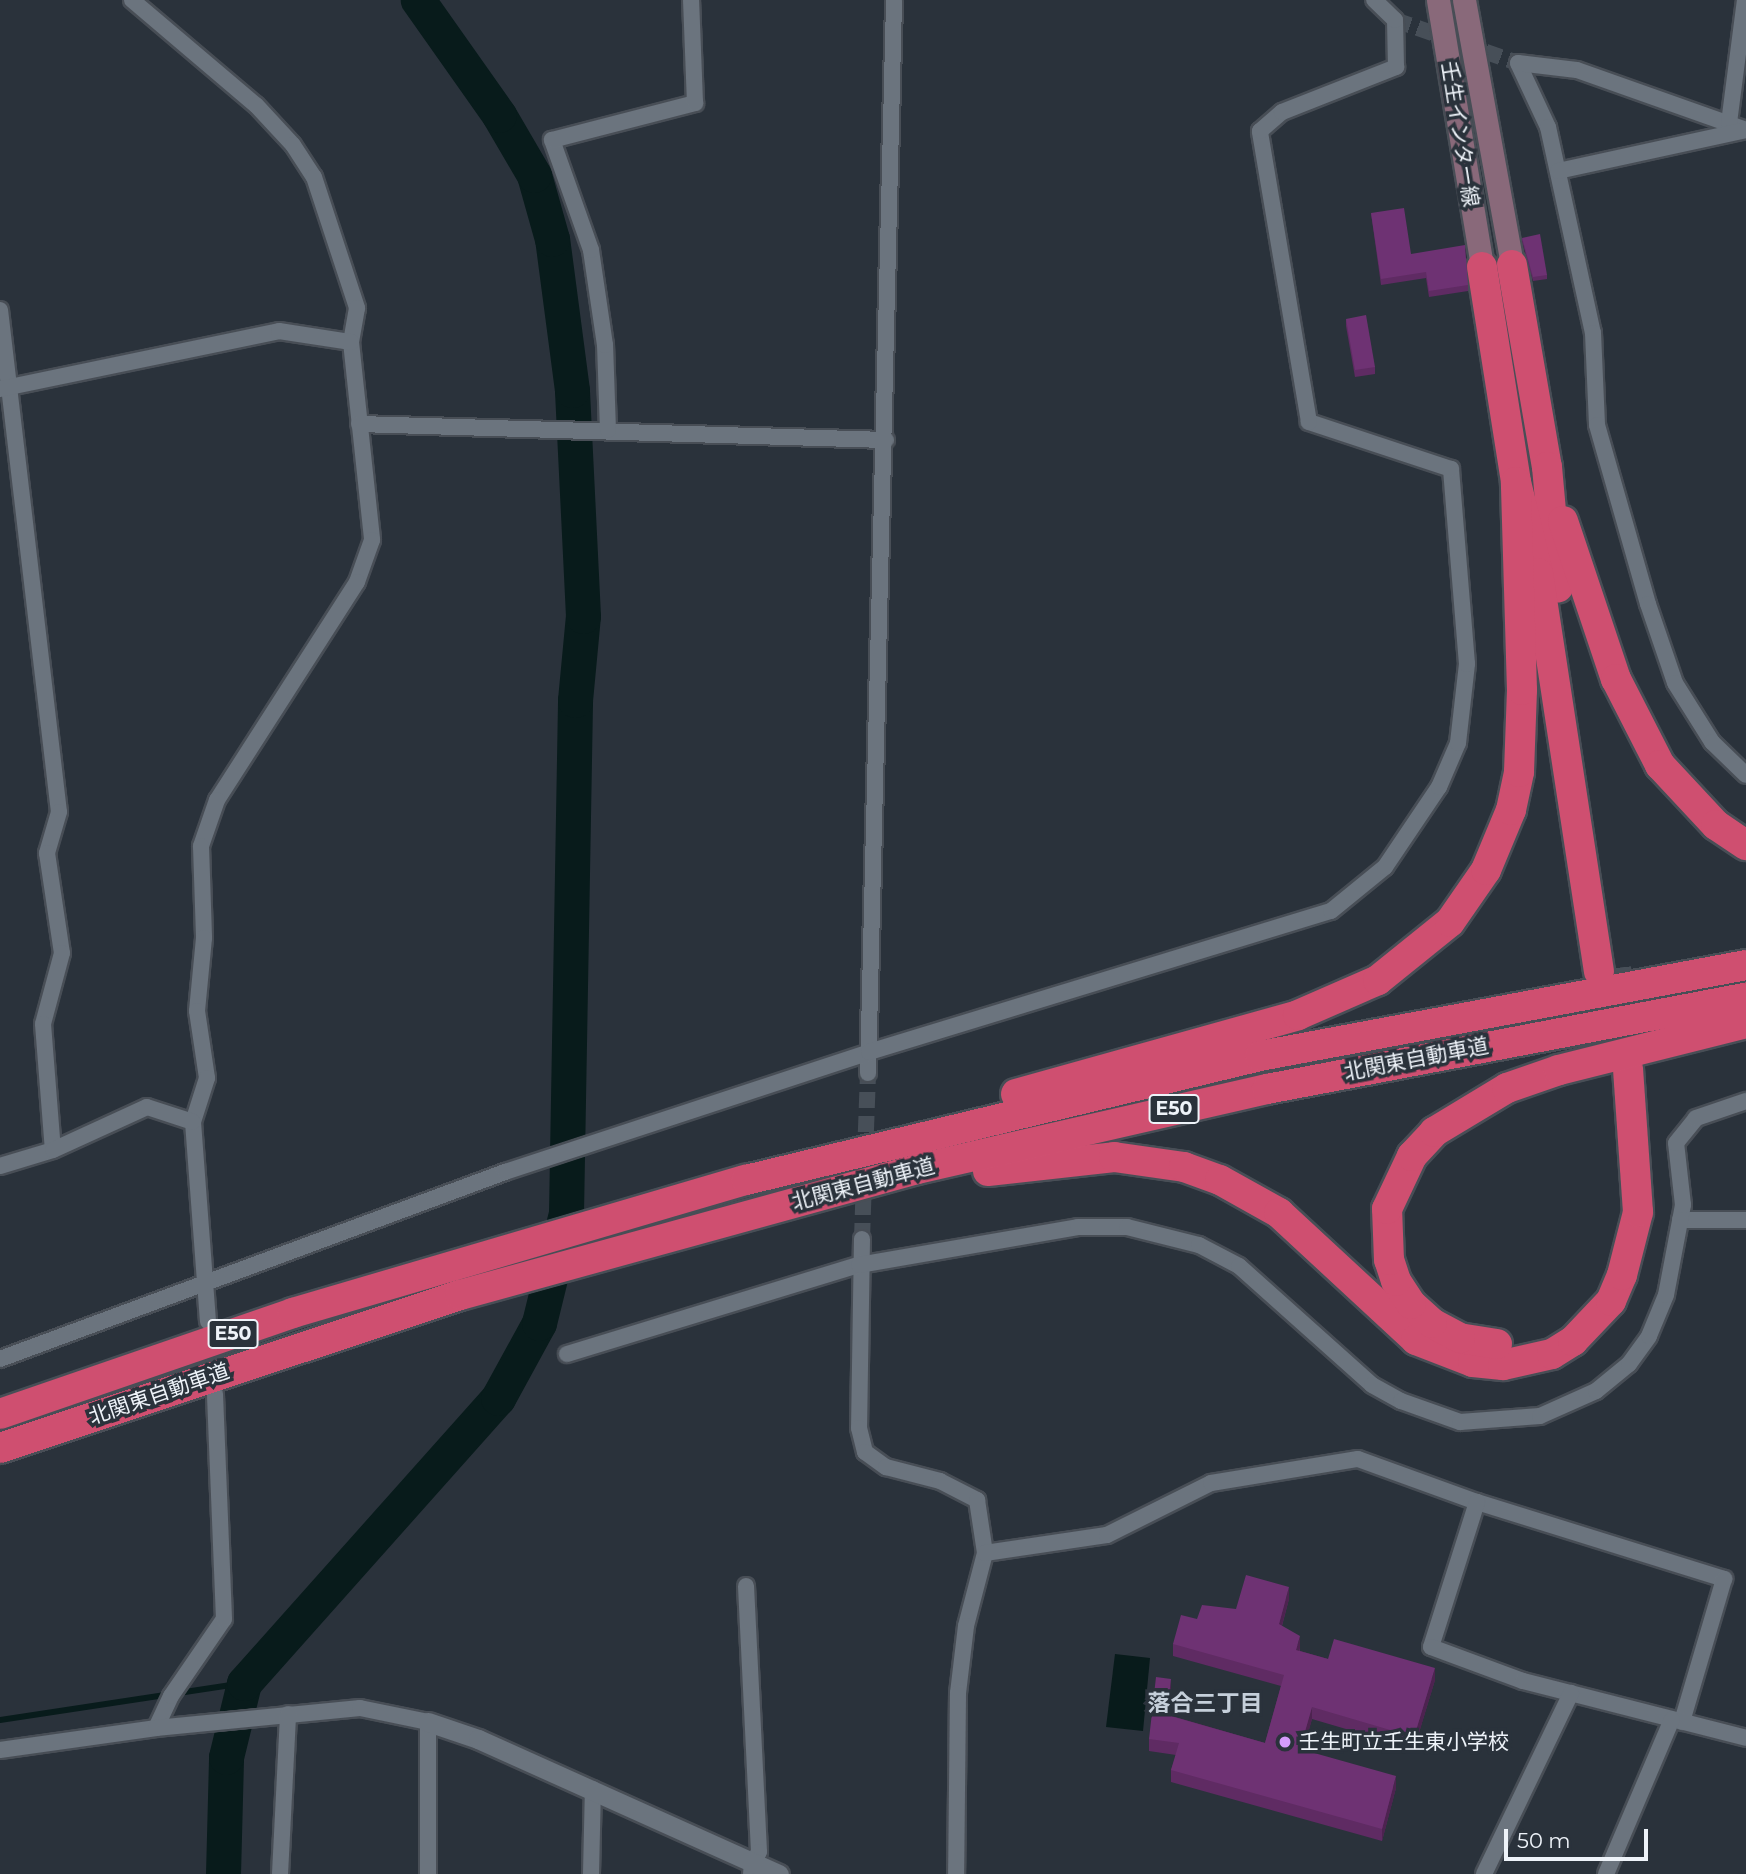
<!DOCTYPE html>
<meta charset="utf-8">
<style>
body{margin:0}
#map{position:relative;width:1746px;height:1874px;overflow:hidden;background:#2a323b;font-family:Montserrat,"Noto Sans JP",sans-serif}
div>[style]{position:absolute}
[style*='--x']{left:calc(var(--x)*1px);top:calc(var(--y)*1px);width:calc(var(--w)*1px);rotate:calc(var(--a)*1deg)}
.water>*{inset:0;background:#081b1b}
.stream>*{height:6px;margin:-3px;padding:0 3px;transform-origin:3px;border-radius:3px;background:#081b1b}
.river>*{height:35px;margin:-17.5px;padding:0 17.5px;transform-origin:17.5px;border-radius:17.5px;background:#081b1b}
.minor-tunnel>*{height:16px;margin-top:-8px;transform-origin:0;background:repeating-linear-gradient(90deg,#474f58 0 16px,transparent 0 24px)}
.motorway-tunnel>*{height:30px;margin-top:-15px;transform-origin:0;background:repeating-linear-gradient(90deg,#474f58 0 30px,transparent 0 45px)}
.roads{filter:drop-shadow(2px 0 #484e56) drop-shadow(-2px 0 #484e56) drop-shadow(0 2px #484e56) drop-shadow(0 -2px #484e56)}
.minor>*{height:16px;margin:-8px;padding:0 8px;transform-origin:8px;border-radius:8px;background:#6b747e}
.tertiary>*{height:19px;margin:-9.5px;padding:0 9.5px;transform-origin:9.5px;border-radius:9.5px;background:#6b747e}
.secondary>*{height:23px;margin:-11.5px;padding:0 11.5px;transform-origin:11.5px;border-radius:11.5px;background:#89697a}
.motorway>*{height:30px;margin:-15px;padding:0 15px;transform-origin:15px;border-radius:15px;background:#cf4f70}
.wall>*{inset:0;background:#5f2b63}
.shaded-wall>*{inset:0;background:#4d2350}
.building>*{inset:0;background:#6e3273}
.dots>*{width:19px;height:19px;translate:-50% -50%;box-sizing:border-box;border:4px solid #2a323b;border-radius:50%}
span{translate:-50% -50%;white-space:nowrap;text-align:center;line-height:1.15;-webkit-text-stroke:7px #2a323b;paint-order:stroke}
.shield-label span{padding:2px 5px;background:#2a323b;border:2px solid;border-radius:5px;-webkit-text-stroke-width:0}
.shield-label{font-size:19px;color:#eef3f9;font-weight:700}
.street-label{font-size:21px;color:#eef3f9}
.poi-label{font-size:21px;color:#eef3f9}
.left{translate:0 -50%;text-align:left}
.neighbourhood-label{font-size:23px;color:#c5cfda;font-weight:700}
.scale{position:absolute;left:1504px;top:1829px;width:144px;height:32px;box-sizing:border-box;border:4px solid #eef3f9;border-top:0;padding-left:9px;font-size:21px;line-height:24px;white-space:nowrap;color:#eef3f9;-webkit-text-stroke:5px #2a323b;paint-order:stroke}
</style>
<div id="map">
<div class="water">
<i style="clip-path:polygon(1115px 1654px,1150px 1658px,1143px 1731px,1106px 1727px)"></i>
</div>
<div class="stream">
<i style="--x:0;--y:1720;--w:247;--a:-8.6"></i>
</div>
<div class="river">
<i style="--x:223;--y:1874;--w:117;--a:-88.5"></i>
<i style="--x:226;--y:1757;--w:76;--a:-76.3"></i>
<i style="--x:244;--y:1683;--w:382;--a:-48.3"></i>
<i style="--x:498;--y:1398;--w:85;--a:-61.3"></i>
<i style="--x:539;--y:1323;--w:113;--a:-76.2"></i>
<i style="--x:566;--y:1213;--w:513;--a:-88.99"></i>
<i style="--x:575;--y:700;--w:84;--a:-84.6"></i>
<i style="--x:583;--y:616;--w:226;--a:-92.8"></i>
<i style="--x:572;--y:390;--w:152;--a:-97.5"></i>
<i style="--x:552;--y:239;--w:66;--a:-105.7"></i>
<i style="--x:534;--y:175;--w:69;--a:-120.3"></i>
<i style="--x:499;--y:115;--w:141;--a:-125.2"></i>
</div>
<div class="minor-tunnel">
<i style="--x:1395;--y:20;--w:130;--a:19.3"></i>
<i style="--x:865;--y:1156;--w:83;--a:-87.9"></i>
<i style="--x:862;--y:1239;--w:61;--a:-88.1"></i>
</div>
<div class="motorway-tunnel">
<i style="--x:1616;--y:968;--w:101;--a:83.2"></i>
</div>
<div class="roads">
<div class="minor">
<i style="--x:132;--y:0;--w:162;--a:40.3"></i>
<i style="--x:256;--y:105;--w:54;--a:47.2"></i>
<i style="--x:293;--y:145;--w:38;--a:57"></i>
<i style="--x:314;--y:177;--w:138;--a:71.8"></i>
<i style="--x:357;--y:308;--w:35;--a:100"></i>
<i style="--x:351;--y:342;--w:199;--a:83.9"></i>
<i style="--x:372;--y:540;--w:45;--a:109.7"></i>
<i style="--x:357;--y:582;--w:259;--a:122.7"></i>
<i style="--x:217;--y:800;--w:49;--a:109.2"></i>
<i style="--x:201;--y:846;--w:92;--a:88.1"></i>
<i style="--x:204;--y:938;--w:73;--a:95.5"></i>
<i style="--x:197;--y:1011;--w:68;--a:81.5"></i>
<i style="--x:207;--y:1078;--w:46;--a:107.7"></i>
<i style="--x:193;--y:1122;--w:200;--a:85.7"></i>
<i style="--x:1518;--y:63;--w:71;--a:64.9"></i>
<i style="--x:1548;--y:127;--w:211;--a:77.7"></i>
<i style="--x:1593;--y:333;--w:92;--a:87.5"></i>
<i style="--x:1597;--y:425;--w:186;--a:74.1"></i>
<i style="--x:1648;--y:604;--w:83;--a:71.1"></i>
<i style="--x:1675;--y:683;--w:70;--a:57.9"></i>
<i style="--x:1712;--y:742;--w:47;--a:44.1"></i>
<i style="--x:1518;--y:63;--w:59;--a:6.8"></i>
<i style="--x:1577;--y:70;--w:179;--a:19.5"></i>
<i style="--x:1729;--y:123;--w:124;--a:-82.6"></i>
<i style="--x:1558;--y:171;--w:192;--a:-12.3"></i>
<i style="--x:0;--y:310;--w:505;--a:83.3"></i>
<i style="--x:59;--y:812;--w:43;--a:106.3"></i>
<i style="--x:47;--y:853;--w:101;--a:81.5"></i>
<i style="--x:62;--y:953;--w:73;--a:105"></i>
<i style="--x:43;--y:1024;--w:126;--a:85.5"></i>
<i style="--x:0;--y:389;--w:285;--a:-11.7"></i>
<i style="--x:279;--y:331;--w:73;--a:8.7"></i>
<i style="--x:359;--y:424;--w:527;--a:1.74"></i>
<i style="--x:608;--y:430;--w:85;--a:-92"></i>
<i style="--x:605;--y:345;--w:96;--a:-98.4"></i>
<i style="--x:591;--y:250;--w:117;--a:-109.5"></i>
<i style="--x:552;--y:140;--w:148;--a:-14.5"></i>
<i style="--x:695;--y:103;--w:103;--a:-92.2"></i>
<i style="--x:868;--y:1073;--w:1073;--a:-88.61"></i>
<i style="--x:0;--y:1166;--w:55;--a:-16.8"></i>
<i style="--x:53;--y:1150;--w:103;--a:-24.6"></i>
<i style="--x:147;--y:1107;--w:48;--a:18.1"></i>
<i style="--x:1680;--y:1220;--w:66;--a:0"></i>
<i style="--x:862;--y:1239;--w:189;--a:90.9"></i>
<i style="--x:859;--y:1428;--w:25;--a:76"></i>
<i style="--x:865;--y:1452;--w:26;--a:36"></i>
<i style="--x:886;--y:1467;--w:56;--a:14.5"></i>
<i style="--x:940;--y:1481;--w:42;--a:27.2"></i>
<i style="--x:977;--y:1500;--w:54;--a:81.4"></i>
<i style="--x:985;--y:1553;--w:75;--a:104.6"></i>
<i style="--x:966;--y:1626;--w:67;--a:96.8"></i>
<i style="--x:958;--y:1693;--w:181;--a:90.6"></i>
<i style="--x:567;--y:1354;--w:305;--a:-17"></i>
<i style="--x:859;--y:1265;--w:222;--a:-9.8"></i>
<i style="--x:1078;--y:1227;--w:49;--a:0"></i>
<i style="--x:1127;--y:1227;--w:74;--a:14"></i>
<i style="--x:1199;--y:1245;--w:45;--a:27.7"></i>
<i style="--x:1239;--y:1266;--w:178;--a:41.8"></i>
<i style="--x:1372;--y:1385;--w:33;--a:29"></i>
<i style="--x:1401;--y:1401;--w:63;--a:19.6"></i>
<i style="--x:1460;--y:1422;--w:80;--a:-4.3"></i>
<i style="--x:1540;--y:1416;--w:61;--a:-24.1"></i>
<i style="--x:1596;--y:1391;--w:43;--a:-39.3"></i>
<i style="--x:1629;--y:1364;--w:34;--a:-54"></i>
<i style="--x:1649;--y:1336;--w:44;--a:-67.5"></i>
<i style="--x:1666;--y:1295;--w:92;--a:-79.3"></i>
<i style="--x:1683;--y:1205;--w:62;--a:-96.4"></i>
<i style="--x:1676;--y:1143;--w:32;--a:-51"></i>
<i style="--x:1696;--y:1118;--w:53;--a:-18.8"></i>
<i style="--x:0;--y:1359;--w:539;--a:-20.32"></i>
<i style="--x:505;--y:1172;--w:383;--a:-18.2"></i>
<i style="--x:869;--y:1052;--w:483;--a:-17"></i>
<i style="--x:1331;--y:911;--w:70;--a:-39.2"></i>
<i style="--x:1385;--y:867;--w:97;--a:-56"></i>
<i style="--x:1439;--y:787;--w:48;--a:-66.6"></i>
<i style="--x:1458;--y:743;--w:80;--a:-83.5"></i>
<i style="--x:1467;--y:664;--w:196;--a:-94.7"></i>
<i style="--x:1451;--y:469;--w:150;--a:-161.7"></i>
<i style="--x:1309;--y:422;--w:295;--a:-99.6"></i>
<i style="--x:1260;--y:131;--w:29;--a:-41"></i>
<i style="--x:1282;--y:112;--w:123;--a:-21.5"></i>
<i style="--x:1396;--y:67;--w:47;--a:-91.2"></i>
<i style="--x:1395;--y:20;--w:29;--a:-136"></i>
<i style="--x:1477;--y:1502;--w:259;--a:17.3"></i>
<i style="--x:1724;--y:1579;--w:149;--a:106.4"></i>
<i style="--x:985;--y:1553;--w:123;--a:-8.4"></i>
<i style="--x:1107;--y:1535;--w:116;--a:-26.6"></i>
<i style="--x:1211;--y:1483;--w:149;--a:-9.3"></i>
<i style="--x:1358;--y:1459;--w:127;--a:19.9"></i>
<i style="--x:1477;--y:1502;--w:152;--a:107.6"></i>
<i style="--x:1431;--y:1647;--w:98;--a:20.3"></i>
<i style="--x:1523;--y:1681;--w:230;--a:14.3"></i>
<i style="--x:746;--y:1586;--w:266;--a:87.2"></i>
<i style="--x:759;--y:1852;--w:13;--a:122"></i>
<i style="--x:752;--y:1863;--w:11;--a:95"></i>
<i style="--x:156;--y:1728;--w:35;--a:-65"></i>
<i style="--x:171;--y:1696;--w:93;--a:-55.5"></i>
<i style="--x:224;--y:1619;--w:225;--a:-92.3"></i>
<i style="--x:0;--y:1750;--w:158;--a:-8"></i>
<i style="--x:156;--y:1728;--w:205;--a:-5.6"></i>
<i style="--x:360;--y:1708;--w:69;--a:11.6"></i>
<i style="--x:428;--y:1722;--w:152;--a:90"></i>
<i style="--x:280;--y:1874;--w:160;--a:-87.1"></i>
<i style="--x:591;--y:1874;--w:85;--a:-88.7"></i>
<i style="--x:1484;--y:1874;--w:201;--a:-64.3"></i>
<i style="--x:1606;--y:1874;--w:168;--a:-66.9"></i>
</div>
<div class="tertiary">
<i style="--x:428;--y:1722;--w:53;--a:18.8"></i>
<i style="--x:478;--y:1739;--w:330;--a:24.2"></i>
</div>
<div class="secondary">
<i style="--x:1438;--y:0;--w:271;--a:80.6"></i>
<i style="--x:1464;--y:0;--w:269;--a:79.7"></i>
</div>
<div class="motorway">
<i style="--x:1512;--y:265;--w:205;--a:80.2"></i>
<i style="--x:1547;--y:467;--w:121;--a:84.8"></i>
<i style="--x:1482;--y:267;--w:218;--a:81"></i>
<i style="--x:1516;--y:482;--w:94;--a:76.4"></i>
<i style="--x:1538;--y:573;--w:403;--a:81.3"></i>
<i style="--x:1563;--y:521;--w:167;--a:71.5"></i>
<i style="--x:1616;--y:679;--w:97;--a:62.9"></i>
<i style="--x:1660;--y:765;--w:82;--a:47"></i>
<i style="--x:1716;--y:825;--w:36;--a:34"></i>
<i style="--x:1016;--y:1094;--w:293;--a:-15.6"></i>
<i style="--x:1298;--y:1015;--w:87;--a:-23.6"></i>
<i style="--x:1378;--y:980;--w:92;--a:-38.9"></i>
<i style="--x:1450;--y:922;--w:63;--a:-55.3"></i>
<i style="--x:1486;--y:870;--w:65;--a:-67.4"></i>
<i style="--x:1511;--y:810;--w:39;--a:-78"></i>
<i style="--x:1519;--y:772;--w:82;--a:-87.9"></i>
<i style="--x:1522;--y:690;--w:208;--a:-91.7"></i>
<i style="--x:988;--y:1171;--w:127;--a:-6.3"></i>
<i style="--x:1114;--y:1157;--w:71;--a:8.1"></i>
<i style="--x:1184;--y:1167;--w:38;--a:20"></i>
<i style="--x:1220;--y:1180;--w:68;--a:29.2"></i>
<i style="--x:1279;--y:1213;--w:187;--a:42.8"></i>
<i style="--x:1416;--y:1340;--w:61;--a:21.1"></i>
<i style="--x:1473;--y:1362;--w:30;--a:6"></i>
<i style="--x:1503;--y:1365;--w:50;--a:-12.7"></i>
<i style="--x:1552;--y:1354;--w:25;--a:-32"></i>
<i style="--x:1573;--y:1341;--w:55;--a:-46.5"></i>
<i style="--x:1611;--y:1301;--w:28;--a:-67"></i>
<i style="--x:1622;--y:1275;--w:65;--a:-75.7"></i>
<i style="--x:1638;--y:1212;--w:144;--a:-94"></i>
<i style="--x:1497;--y:1344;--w:37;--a:-171"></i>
<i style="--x:1460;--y:1338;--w:32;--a:-152"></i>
<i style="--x:1432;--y:1323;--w:28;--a:-138"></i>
<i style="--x:1411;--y:1304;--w:27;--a:-123"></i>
<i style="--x:1396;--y:1281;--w:22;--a:-108"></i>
<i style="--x:1389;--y:1260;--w:51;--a:-92.2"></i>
<i style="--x:1387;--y:1209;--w:59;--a:-64.7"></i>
<i style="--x:1412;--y:1156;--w:33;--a:-47"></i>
<i style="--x:1434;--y:1132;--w:85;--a:-31.1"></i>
<i style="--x:1507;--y:1088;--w:55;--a:-19.1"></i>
<i style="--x:1559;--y:1070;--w:193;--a:-14.1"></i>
<i style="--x:0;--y:1414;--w:310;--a:-19"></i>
<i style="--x:293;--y:1313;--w:472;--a:-16.4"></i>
<i style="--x:746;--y:1180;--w:529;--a:-13.56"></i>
<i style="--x:1260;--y:1056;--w:494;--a:-10.6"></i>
<i style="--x:0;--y:1448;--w:485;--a:-18.4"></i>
<i style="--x:460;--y:1295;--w:474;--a:-15.4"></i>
<i style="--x:917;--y:1169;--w:359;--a:-12.9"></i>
<i style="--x:1267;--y:1089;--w:488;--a:-10.8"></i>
</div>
</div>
<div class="wall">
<i style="clip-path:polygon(1371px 213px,1411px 254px,1468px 285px,1468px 291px,1429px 297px,1426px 278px,1381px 285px)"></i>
<i style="clip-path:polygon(1522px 238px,1547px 275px,1547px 279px,1533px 281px,1522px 241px)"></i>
<i style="clip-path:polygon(1346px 319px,1375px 367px,1375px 374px,1355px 377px,1346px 326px)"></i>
<i style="clip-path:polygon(1289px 1599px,1282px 1626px,1300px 1648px,1300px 1651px,1328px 1659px,1435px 1680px,1414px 1749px,1312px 1719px,1303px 1750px,1396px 1788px,1382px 1841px,1171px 1782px,1171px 1770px,1176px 1755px,1149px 1751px,1149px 1739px,1171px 1691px,1168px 1715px,1265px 1743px,1281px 1686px,1173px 1656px,1173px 1644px,1197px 1619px,1236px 1609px)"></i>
</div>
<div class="shaded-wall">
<i style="clip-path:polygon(1289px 1587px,1289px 1599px,1279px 1636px,1279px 1624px)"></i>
<i style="clip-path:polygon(1300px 1636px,1300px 1648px,1296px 1662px,1296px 1650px)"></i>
<i style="clip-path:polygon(1435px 1668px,1435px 1680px,1414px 1749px,1414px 1737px)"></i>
<i style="clip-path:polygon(1171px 1679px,1171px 1691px,1167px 1727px,1167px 1715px)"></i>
<i style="clip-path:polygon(1312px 1707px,1312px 1719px,1300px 1761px,1300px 1749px)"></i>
<i style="clip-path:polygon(1396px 1776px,1396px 1788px,1382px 1841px,1382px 1829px)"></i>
</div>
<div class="building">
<i style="clip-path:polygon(1404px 208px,1411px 254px,1465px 245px,1468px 285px,1429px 291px,1426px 272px,1381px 279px,1371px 213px)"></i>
<i style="clip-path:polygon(1540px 234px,1547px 275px,1533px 277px,1522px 238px)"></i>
<i style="clip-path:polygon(1366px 315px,1375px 367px,1355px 370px,1346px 319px)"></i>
<i style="clip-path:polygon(1246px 1575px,1289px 1587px,1279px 1624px,1300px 1636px,1296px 1650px,1328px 1659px,1334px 1639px,1435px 1668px,1414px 1737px,1312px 1707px,1300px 1749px,1396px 1776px,1382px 1829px,1171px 1770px,1179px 1743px,1149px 1739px,1156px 1677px,1171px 1679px,1167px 1715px,1265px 1743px,1284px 1675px,1173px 1644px,1181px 1615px,1197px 1619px,1202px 1605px,1236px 1609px)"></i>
</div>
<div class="dots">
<i style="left:1285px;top:1742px;background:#d49cfb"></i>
</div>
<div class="shield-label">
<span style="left:1174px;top:1109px">E50</span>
<span style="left:233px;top:1334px">E50</span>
</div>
<div class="street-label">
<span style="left:1460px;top:134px;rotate:81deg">壬生インター線</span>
<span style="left:1416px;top:1059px;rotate:-11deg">北関東自動車道</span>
<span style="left:863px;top:1184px;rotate:-15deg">北関東自動車道</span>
<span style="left:159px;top:1394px;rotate:-19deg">北関東自動車道</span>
</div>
<div class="poi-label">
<span class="left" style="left:1299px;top:1742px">壬生町立壬生東小学校</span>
</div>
<div class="neighbourhood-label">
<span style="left:1205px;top:1703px">落合三丁目</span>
</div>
<div class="scale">50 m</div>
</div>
